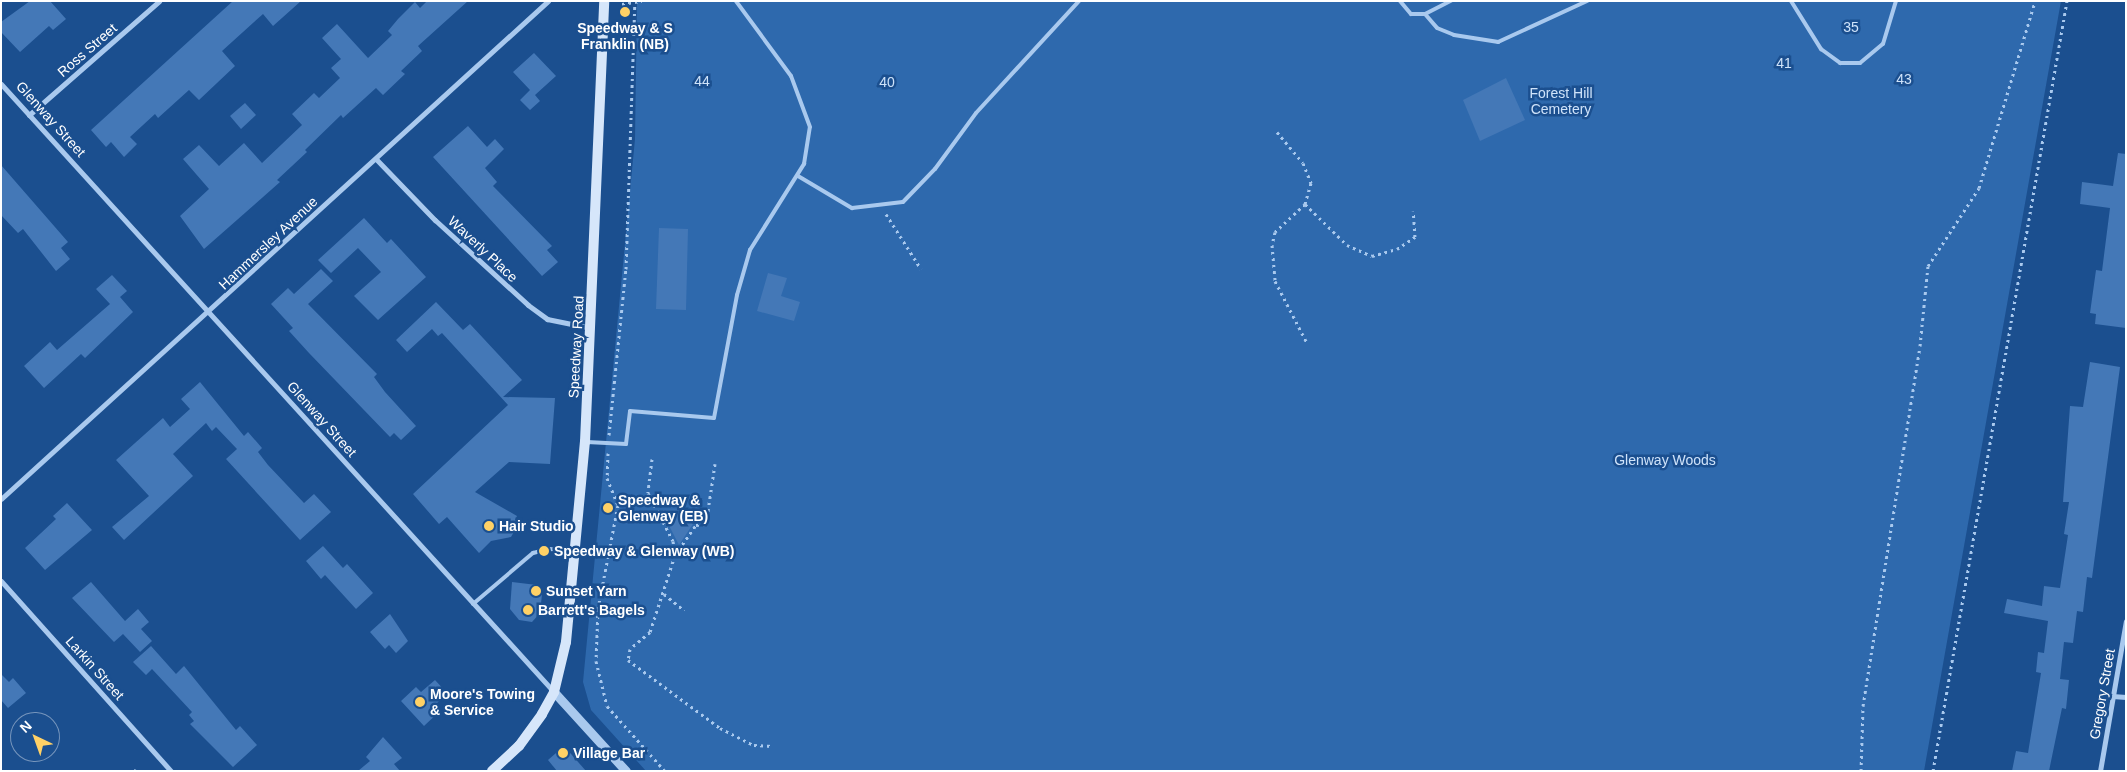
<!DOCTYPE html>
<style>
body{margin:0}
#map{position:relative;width:2127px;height:772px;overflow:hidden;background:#1b4f8f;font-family:Helvetica,sans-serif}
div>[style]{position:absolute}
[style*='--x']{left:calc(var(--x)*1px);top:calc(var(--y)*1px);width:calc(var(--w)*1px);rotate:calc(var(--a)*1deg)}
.green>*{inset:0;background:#2e69ad}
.building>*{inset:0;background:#4478b7}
.path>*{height:3px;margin-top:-1.5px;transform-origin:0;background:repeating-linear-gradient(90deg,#a9c9ee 0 2.5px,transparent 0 6.5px)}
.service>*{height:4px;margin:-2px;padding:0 2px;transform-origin:2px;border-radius:2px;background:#a9c9ee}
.minor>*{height:5px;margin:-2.5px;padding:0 2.5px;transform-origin:2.5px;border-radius:2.5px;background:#a9c9ee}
.tertiary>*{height:9px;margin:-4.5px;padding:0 4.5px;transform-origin:4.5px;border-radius:4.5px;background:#a9c9ee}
.secondary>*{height:10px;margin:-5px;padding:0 5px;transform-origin:5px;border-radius:5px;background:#d6e6fa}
.dots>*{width:14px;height:14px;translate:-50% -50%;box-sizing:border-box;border:2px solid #1b4f8f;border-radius:50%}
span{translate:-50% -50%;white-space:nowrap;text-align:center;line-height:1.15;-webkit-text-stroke:5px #1b4f8f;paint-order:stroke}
.park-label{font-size:14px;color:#cfe3fa}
.poi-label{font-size:14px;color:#fff;font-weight:700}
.left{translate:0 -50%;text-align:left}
.street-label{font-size:14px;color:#fff}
.frame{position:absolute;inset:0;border:2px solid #fff;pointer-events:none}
.north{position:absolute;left:10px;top:712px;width:50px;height:50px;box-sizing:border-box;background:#1b4f8f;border:1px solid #7695bc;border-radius:50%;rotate:318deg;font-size:14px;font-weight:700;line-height:20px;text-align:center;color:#fff}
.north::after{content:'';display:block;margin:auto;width:18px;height:22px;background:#ffd166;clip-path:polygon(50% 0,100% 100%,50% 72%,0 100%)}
</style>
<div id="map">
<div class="green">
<i style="clip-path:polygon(637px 1px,2061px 1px,1924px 771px,646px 771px,591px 710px,583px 682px,635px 139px)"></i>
</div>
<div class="building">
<i style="clip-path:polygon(30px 1px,50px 1px,66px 19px,53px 30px,49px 26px,20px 52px,1px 32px,1px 22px)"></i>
<i style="clip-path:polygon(233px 1px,301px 1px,273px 26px,263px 14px,222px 51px,235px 66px,199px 100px,189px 90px,158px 118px,155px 114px,130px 137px,137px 144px,124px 157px,111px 142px,106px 147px,91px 130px)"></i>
<i style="clip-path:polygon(427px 1px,468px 1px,418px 46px,422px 51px,401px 71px,405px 74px,383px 95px,376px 88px,343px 118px,341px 115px,305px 150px,307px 152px,277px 180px,280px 182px,204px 249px,180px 216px,209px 189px,183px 159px,199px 145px,219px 166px,244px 143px,262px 163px,302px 125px,292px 114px,314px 93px,319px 98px,340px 78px,331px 68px,341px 59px,322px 38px,337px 24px,368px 58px,392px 35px,388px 31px,398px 19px,415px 2px,420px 8px)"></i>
<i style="clip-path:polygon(534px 53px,556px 76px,535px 95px,540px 101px,530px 110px,520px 100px,530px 90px,513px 72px)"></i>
<i style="clip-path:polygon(1506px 78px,1525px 120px,1480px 141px,1463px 100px)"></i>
<i style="clip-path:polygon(245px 103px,256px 115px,241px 129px,230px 116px)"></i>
<i style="clip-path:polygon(468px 126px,487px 147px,495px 139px,504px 149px,485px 168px,497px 182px,493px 186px,552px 246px,547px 250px,558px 262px,542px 276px,433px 157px)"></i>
<i style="clip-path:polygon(2118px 153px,2126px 154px,2126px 328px,2095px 324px,2096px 314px,2090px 313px,2096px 270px,2102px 271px,2110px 208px,2080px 204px,2082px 182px,2113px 186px)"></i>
<i style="clip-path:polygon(1px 165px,68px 242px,61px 248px,70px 259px,56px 271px,23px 229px,18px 233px,1px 215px)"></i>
<i style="clip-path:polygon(364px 218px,387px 243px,391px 239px,426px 277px,378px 320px,354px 296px,381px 272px,358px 248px,331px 273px,318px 260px)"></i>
<i style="clip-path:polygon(659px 228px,688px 229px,686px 310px,656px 309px)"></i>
<i style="clip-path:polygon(321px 269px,333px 281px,308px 304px,377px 374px,374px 377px,385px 392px,416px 426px,401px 440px,394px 433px,390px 437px,309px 353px,289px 331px,293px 328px,271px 304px,288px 288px,294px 294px)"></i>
<i style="clip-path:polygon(768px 273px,787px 278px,781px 296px,800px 302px,794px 321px,757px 311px)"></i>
<i style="clip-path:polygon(112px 275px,127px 291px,120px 297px,133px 312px,85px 358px,81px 354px,44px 388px,24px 366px,50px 342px,57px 350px,110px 304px,96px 289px)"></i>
<i style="clip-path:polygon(436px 302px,463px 330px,470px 324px,522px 380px,503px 397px,555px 398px,550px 464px,509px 462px,475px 492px,517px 516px,515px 520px,519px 523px,511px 537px,491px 541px,479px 553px,447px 517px,439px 524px,413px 494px,508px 405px,442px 333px,438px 336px,432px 329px,407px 352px,396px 340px)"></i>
<i style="clip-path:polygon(2090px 362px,2120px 367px,2092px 578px,2087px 577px,2083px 612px,2077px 611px,2073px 643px,2064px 642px,2060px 679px,2069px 680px,2066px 709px,2062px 708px,2049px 771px,2012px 771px,2016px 751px,2028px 753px,2041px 673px,2036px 672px,2038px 652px,2044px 653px,2048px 621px,2004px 613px,2007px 599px,2042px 606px,2044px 586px,2060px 588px,2068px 535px,2064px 534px,2069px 502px,2063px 502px,2070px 406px,2083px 407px)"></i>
<i style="clip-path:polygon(200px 382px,244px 436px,248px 432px,262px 448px,258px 452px,268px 465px,304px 503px,314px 494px,331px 512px,300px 540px,226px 459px,237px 449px,216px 427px,212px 431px,206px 423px,173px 454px,193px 476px,124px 540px,112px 527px,149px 496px,116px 460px,163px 418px,170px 427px,190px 409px,181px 399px)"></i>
<i style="clip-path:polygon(67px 503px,92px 530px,45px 570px,25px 548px,56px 519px,53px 516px)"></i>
<i style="clip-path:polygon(703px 509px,679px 545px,661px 510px)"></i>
<i style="clip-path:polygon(323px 546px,343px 568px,347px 564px,373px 593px,356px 609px,325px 575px,321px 579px,306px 561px)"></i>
<i style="clip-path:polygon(91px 582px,125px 621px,138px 609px,149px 622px,141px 629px,152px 641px,140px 652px,123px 634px,114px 642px,72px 598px)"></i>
<i style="clip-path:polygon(512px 582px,537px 585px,542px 594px,540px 613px,532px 622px,519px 620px,510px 609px)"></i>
<i style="clip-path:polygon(390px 614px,408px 641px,396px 653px,389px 645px,385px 649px,370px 632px)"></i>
<i style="clip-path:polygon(151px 646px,176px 674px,184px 666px,236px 730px,240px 726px,257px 745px,233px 767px,190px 724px,194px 721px,189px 715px,192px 712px,152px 669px,146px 675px,133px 662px)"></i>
<i style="clip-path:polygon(1px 674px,9px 682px,13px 678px,26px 693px,8px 708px,1px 700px)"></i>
<i style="clip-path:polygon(435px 680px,447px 693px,436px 704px,441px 710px,424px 726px,401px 701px,416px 687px,421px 692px)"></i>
<i style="clip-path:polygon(383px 737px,402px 758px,394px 764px,400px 771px,358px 771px,370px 761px,366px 757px)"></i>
<i style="clip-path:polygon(564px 746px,586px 771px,557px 771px,548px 760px)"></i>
</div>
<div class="path">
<i style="--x:622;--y:4;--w:20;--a:-9"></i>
<i style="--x:1277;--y:132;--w:40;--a:50"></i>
<i style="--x:1303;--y:163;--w:22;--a:68"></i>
<i style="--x:1311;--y:183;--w:22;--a:106"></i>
<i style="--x:1305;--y:204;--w:41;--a:137"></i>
<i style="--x:1275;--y:232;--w:13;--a:103"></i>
<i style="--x:1272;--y:245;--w:36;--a:85"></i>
<i style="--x:1275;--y:281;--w:68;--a:62.7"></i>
<i style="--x:1305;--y:204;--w:59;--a:44.3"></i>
<i style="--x:1347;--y:245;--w:27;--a:24"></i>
<i style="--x:1372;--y:256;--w:26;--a:-16"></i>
<i style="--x:1397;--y:249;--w:22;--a:-34"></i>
<i style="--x:1415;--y:237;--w:26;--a:-94"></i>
<i style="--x:886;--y:214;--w:65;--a:57.5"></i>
<i style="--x:609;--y:435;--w:167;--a:-84.2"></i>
<i style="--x:626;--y:269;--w:265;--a:-88.1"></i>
<i style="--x:608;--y:453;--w:25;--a:92"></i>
<i style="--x:607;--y:478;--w:29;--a:68"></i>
<i style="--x:618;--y:505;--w:106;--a:100.9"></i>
<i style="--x:598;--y:609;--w:52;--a:92.2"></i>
<i style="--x:596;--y:661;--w:46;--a:76.3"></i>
<i style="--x:607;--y:706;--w:87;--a:48.3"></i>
<i style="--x:652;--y:459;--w:34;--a:97"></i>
<i style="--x:648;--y:493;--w:54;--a:62.5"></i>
<i style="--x:673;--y:541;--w:14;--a:82"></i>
<i style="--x:675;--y:555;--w:81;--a:108"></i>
<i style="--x:650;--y:632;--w:26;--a:140"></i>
<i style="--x:630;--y:649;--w:11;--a:100"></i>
<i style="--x:628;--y:660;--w:114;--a:36.5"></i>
<i style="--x:720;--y:728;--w:38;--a:27"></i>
<i style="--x:754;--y:745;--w:19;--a:3"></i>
<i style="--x:675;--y:555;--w:37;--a:-55"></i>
<i style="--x:696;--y:525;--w:10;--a:-6"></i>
<i style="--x:706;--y:524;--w:61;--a:-81.5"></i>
<i style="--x:664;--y:594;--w:26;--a:39"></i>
<i style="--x:135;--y:771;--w:2;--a:-63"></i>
<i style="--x:1861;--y:771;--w:65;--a:-88.2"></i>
<i style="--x:1863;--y:706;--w:364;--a:-81"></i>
<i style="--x:1920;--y:346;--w:80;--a:-84.3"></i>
<i style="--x:1928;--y:266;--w:93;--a:-56.8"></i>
<i style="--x:1979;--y:188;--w:195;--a:-73.3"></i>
<i style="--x:1933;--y:771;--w:782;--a:-80.13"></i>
</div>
<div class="service">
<i style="--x:1400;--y:1;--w:17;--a:50"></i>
<i style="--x:1411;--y:14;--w:14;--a:0"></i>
<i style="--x:1425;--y:14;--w:29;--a:-27"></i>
<i style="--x:1791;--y:1;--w:57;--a:58"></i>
<i style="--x:1821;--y:49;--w:24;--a:36"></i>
<i style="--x:1840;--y:63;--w:20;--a:0"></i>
<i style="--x:1860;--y:63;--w:30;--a:-40"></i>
<i style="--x:1883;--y:44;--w:45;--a:-73.2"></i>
<i style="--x:1425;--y:14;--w:18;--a:49"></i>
<i style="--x:1437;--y:28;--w:18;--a:22"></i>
<i style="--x:1454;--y:35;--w:45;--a:9"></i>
<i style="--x:1498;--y:42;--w:98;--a:-24.7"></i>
<i style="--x:798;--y:176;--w:63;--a:30.7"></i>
<i style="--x:852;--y:208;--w:51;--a:-6.7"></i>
<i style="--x:903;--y:202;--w:46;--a:-45.9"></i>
<i style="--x:935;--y:169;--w:69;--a:-53.8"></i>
<i style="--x:976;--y:113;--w:152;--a:-47.4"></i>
<i style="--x:587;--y:442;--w:39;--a:3"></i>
<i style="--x:626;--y:444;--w:33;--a:-83"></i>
<i style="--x:630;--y:411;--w:84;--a:4.8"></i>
<i style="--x:714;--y:418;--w:125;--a:-79.4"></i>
<i style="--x:737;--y:295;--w:47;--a:-73.9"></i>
<i style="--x:750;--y:250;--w:102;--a:-57.9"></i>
<i style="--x:804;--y:164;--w:37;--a:-81"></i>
<i style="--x:810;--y:127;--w:54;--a:-110.4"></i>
<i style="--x:791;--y:76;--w:93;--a:-126.3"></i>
<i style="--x:473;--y:604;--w:79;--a:-40.4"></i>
<i style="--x:533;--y:553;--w:16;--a:-14"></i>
<i style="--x:549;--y:549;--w:24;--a:5"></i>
</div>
<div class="minor">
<i style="--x:1;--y:84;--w:822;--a:47.71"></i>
<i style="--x:29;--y:115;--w:173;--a:-41.2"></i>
<i style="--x:376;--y:159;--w:85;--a:46"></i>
<i style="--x:435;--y:220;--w:126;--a:42.4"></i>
<i style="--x:528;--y:305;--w:24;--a:36"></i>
<i style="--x:547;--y:319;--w:45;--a:11.6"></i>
<i style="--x:1;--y:499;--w:740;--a:-42.32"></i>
<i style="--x:1;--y:581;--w:255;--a:48.2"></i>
<i style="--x:2112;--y:696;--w:14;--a:4"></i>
<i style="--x:2100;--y:771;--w:152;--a:-80.2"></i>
</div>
<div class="tertiary">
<i style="--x:554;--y:692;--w:107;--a:47.7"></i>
</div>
<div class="secondary">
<i style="--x:492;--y:771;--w:37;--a:-43"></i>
<i style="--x:519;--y:746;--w:39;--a:-54"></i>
<i style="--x:542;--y:714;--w:25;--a:-61"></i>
<i style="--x:554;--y:692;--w:51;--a:-76.5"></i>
<i style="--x:566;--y:642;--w:201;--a:-84.6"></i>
<i style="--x:585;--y:442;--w:441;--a:-87.5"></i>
</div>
<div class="dots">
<i style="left:625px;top:12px;background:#ffd166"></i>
<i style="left:608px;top:508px;background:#ffd166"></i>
<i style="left:489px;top:526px;background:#ffd166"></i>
<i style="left:544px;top:551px;background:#ffd166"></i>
<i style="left:536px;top:591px;background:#ffd166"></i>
<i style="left:528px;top:610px;background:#ffd166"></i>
<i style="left:420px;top:702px;background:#ffd166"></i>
<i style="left:563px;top:753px;background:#ffd166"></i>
</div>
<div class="park-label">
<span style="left:1851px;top:27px">35</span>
<span style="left:1784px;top:63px">41</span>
<span style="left:1904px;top:79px">43</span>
<span style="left:702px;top:81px">44</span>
<span style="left:887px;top:82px">40</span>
<span style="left:1561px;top:101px">Forest Hill<br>Cemetery</span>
<span style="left:1665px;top:460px">Glenway Woods</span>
</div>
<div class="poi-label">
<span style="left:625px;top:36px">Speedway &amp; S<br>Franklin (NB)</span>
<span class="left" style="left:618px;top:508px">Speedway &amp;<br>Glenway (EB)</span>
<span class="left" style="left:499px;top:526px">Hair Studio</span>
<span class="left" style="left:554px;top:551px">Speedway &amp; Glenway (WB)</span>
<span class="left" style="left:546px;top:591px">Sunset Yarn</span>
<span class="left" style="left:538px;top:610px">Barrett's Bagels</span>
<span class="left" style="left:430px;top:702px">Moore's Towing<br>&amp; Service</span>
<span class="left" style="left:573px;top:753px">Village Bar</span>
</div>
<div class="street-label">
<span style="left:87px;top:50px;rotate:-41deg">Ross Street</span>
<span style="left:51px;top:119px;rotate:48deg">Glenway Street</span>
<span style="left:268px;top:243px;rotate:-43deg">Hammersley Avenue</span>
<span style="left:483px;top:249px;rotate:43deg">Waverly Place</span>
<span style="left:576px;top:347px;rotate:-87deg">Speedway Road</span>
<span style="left:322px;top:419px;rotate:48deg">Glenway Street</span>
<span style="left:95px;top:668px;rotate:48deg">Larkin Street</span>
<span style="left:2102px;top:694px;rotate:-80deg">Gregory Street</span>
</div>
<div class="frame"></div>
<div class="north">N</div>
</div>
